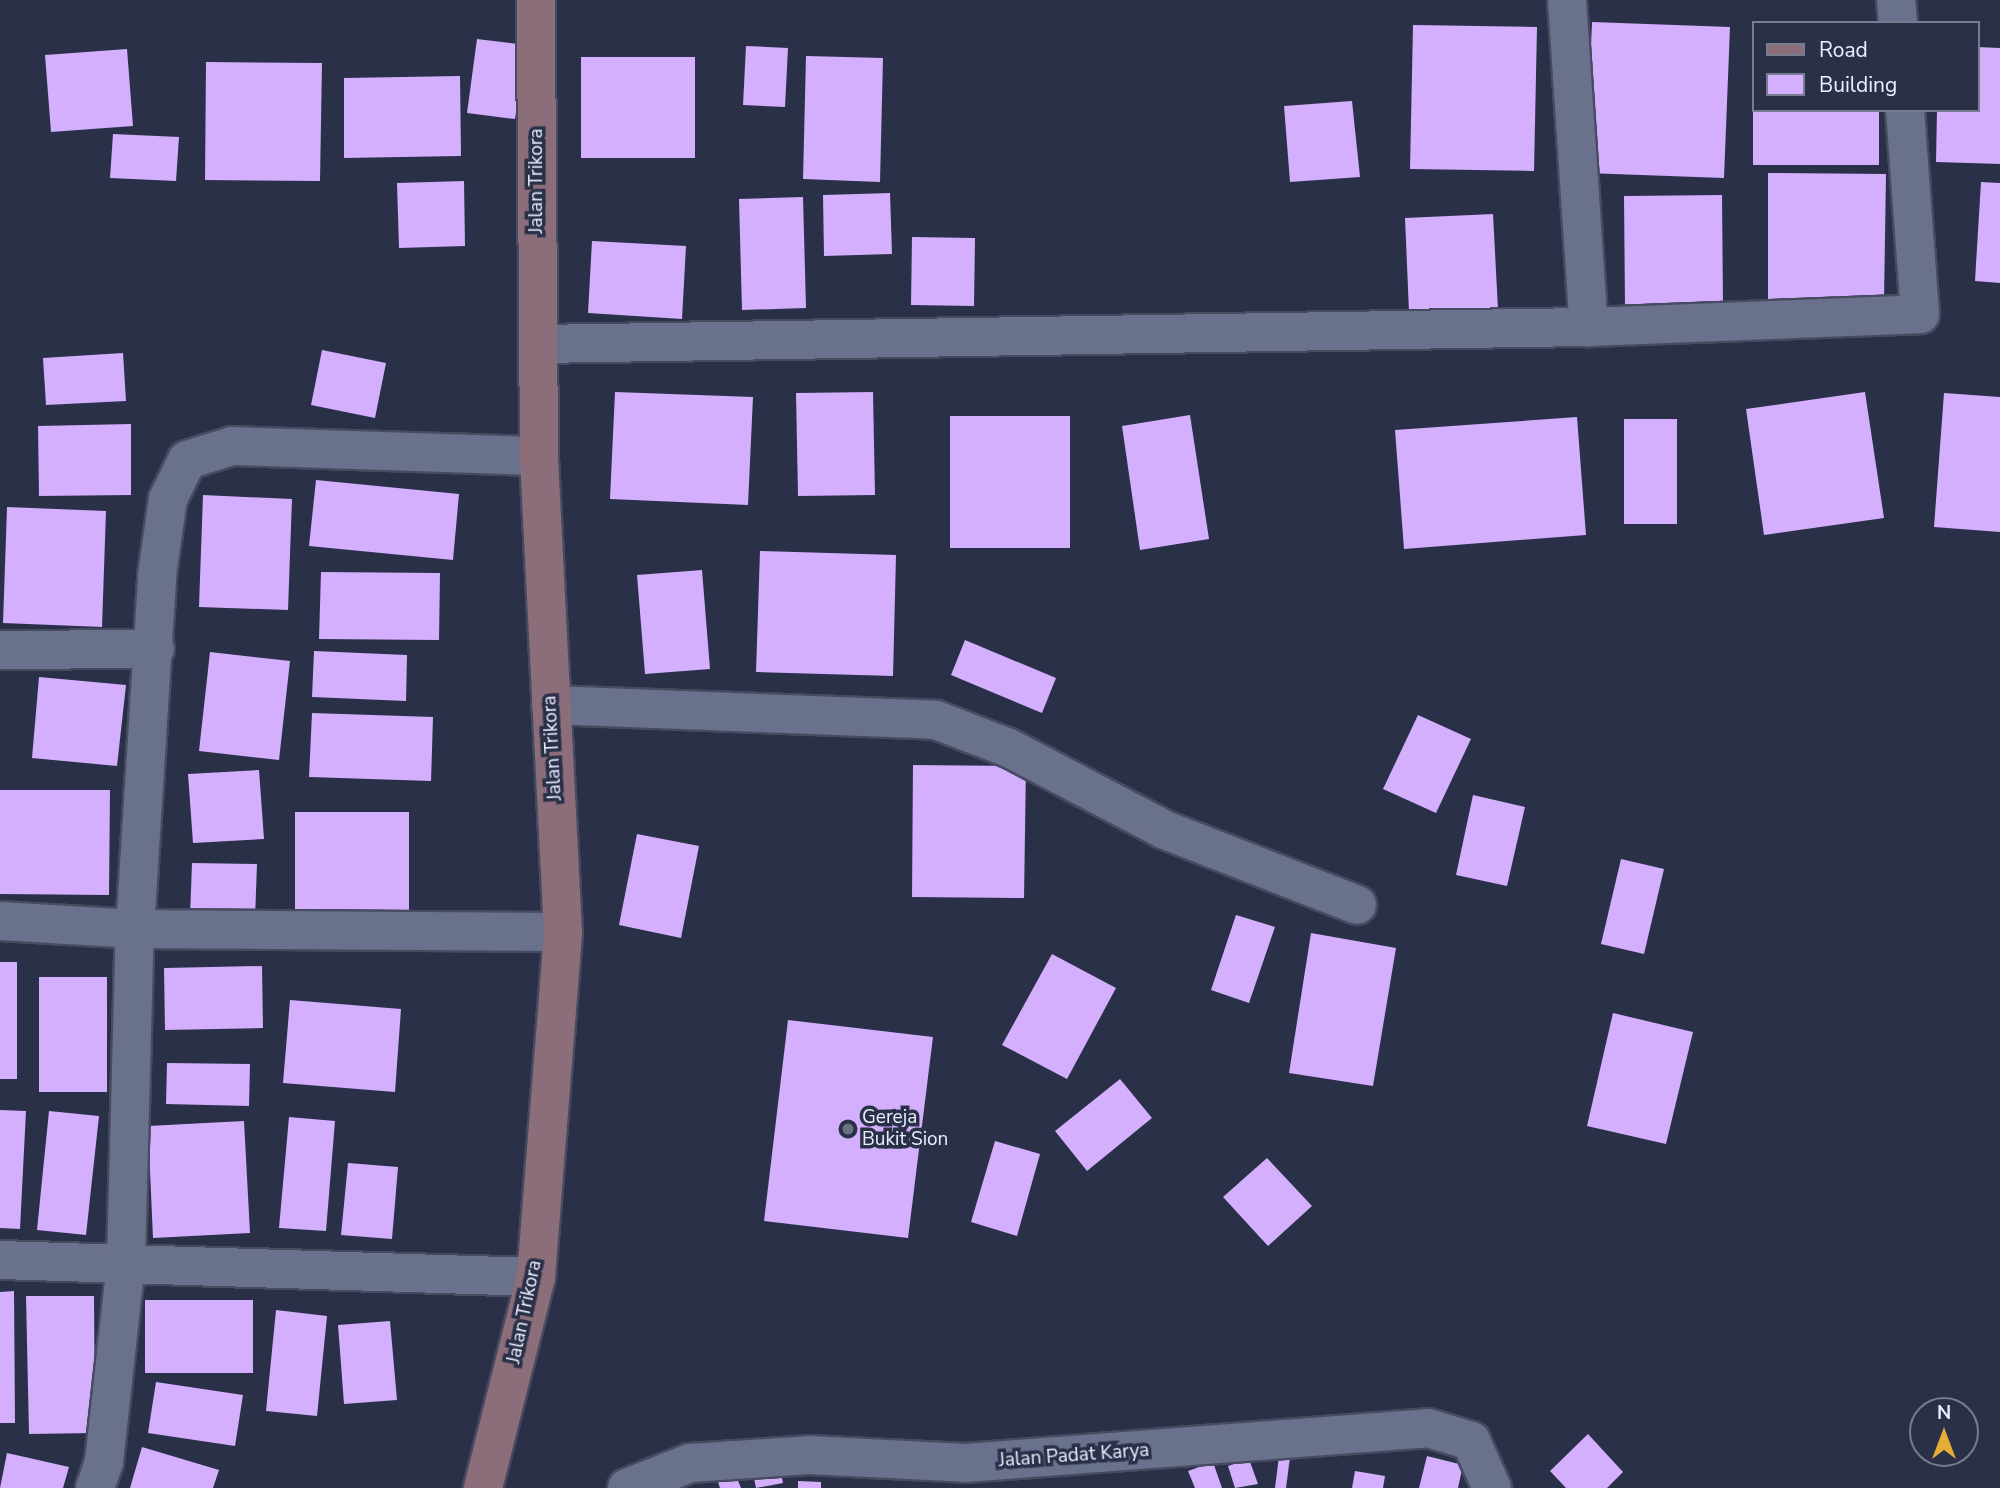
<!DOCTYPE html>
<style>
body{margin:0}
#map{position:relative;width:2000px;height:1488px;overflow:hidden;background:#2a3048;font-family:"Nunito Sans",sans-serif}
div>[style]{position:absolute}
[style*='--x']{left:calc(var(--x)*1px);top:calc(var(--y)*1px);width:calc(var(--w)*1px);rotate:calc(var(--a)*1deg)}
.building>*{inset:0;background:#d3affd}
.roads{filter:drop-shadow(2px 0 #474b5f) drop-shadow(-2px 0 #474b5f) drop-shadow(0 2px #474b5f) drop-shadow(0 -2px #474b5f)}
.street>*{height:38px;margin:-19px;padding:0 19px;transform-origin:19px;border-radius:19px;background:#6a718d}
.secondary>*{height:38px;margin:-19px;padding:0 19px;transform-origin:19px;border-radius:19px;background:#8c6d7a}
.dots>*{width:19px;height:19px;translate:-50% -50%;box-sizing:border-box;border:4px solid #2a3048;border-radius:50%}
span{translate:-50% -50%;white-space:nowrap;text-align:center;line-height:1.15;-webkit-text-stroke:7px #2a3048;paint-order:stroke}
.street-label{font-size:19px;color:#eaefff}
.poi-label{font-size:19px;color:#eaefff}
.left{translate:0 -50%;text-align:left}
.legend{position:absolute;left:1752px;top:21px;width:228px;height:91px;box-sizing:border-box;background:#2a3048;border:2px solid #777c91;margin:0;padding:9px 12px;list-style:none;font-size:21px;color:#eaefff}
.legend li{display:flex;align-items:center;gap:14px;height:35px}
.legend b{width:35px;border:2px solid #777c91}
.north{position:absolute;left:1909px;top:1397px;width:70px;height:70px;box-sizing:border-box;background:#2a3048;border:2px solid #777c91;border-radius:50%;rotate:0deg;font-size:19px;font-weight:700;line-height:28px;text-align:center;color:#eaefff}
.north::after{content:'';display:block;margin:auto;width:24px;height:32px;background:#e5ad35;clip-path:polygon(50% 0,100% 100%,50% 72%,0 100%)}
</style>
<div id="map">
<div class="building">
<i style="clip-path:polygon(1592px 22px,1730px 27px,1724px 178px,1586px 173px)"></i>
<i style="clip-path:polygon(1413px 25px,1537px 27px,1534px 171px,1410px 169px)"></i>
<i style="clip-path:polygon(477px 39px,526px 45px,515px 119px,467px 113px)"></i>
<i style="clip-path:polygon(746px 46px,788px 48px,785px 107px,743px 105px)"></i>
<i style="clip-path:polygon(1977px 47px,2000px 48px,2000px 164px,1936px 162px,1937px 110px,1977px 110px)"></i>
<i style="clip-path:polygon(127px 49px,133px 126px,51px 132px,45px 55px)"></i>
<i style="clip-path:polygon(806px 56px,883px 58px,880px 182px,803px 179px)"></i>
<i style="clip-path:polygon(581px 57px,695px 57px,695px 158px,581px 158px)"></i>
<i style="clip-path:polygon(206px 62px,322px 63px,320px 181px,205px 180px)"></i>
<i style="clip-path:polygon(460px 76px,461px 156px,344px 158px,344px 78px)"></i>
<i style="clip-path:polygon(1352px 101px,1360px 177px,1290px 182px,1284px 106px)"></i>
<i style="clip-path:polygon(1753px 110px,1879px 110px,1879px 165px,1753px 165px)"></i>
<i style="clip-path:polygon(113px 134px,179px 137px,176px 181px,110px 178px)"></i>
<i style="clip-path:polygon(1768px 173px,1886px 174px,1884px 301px,1768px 299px)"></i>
<i style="clip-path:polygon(464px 181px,465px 246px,399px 248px,397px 183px)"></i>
<i style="clip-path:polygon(1981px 182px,2000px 183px,2000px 283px,1975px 281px)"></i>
<i style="clip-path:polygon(890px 193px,892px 254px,824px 256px,823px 195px)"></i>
<i style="clip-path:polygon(1722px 195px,1723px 305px,1625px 306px,1624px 196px)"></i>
<i style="clip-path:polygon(803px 197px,806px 308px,742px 310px,739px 199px)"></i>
<i style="clip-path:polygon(1493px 214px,1498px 309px,1409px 312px,1405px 218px)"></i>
<i style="clip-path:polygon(912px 237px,975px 238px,974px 306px,911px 305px)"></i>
<i style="clip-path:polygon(592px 241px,686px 246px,682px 319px,588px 313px)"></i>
<i style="clip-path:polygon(322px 350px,386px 363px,375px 418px,311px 405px)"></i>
<i style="clip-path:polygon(123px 353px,126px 401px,46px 405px,43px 358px)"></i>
<i style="clip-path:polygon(615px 392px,753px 397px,748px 505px,610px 499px)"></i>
<i style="clip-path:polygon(873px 392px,875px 495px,798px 496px,796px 393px)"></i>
<i style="clip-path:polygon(1865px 392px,1884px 518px,1764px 535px,1746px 409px)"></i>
<i style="clip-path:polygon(1944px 393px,2000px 397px,2000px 532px,1934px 527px)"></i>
<i style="clip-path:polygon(1190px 415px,1209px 539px,1140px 550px,1122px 426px)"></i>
<i style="clip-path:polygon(950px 416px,1070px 416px,1070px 548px,950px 548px)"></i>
<i style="clip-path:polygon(1577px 417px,1586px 535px,1404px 549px,1395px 430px)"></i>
<i style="clip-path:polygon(1624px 419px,1677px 419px,1677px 524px,1624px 524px)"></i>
<i style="clip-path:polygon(131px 424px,131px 495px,39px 496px,38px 426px)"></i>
<i style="clip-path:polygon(316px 480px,459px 494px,453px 560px,309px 546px)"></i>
<i style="clip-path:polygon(203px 495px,292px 499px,288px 610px,199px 607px)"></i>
<i style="clip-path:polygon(7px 507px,106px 511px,102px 627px,3px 623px)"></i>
<i style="clip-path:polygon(760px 551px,896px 555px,893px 676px,756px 672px)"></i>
<i style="clip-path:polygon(702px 570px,710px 669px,645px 674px,637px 575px)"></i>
<i style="clip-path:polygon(321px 572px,440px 573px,439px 640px,319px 639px)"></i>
<i style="clip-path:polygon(965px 640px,1056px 678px,1042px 713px,951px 675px)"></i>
<i style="clip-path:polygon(314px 651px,407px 655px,406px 701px,312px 697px)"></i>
<i style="clip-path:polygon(210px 652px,290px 661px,279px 760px,199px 751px)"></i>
<i style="clip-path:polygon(39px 677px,126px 685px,117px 766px,32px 758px)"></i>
<i style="clip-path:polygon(312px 713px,433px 717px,431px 781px,309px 777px)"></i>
<i style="clip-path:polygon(1418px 715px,1471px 739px,1436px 813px,1383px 789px)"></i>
<i style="clip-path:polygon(913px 765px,1026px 766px,1024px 898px,912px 897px)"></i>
<i style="clip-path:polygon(259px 770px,264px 839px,193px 843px,188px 774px)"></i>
<i style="clip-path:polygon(0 790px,110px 790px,109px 895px,0 894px)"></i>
<i style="clip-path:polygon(1473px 795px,1525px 807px,1507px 886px,1456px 875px)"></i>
<i style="clip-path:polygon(295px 812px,409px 812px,409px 911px,295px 911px)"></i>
<i style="clip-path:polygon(637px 834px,699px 846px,681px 938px,619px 925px)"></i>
<i style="clip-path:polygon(1621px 859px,1664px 869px,1644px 954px,1601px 944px)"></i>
<i style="clip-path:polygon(192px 863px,257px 864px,255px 919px,190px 917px)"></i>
<i style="clip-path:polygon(1236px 915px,1275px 927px,1249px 1003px,1211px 990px)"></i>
<i style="clip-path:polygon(1311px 933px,1396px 948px,1373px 1086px,1289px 1073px)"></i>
<i style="clip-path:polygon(1052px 954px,1116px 988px,1067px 1079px,1002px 1045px)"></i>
<i style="clip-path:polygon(0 962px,17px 962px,17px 1079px,0 1079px)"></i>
<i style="clip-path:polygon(262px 966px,263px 1028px,165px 1030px,164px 968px)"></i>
<i style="clip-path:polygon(39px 977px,107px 977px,107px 1092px,39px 1092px)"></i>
<i style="clip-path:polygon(290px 1000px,401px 1009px,395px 1092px,283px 1083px)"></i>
<i style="clip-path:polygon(1613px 1013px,1693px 1032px,1666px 1144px,1587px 1126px)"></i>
<i style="clip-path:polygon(788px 1020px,933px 1037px,908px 1238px,764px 1221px)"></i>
<i style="clip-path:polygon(167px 1063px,250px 1064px,249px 1106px,166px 1104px)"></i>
<i style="clip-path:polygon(1120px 1079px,1152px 1118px,1087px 1171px,1055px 1131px)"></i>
<i style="clip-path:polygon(0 1110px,26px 1111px,20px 1229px,0 1228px)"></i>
<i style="clip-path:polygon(49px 1111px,99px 1116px,86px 1235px,37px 1230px)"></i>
<i style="clip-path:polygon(289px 1117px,335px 1121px,326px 1231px,279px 1228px)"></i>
<i style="clip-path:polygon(244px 1121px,250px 1233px,153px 1238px,148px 1126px)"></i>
<i style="clip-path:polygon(995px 1141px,1040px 1154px,1017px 1236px,971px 1222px)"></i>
<i style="clip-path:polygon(1267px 1158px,1312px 1206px,1268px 1246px,1223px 1197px)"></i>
<i style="clip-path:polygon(348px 1163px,398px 1167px,392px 1239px,341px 1235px)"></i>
<i style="clip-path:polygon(14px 1291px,15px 1423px,0 1423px,0 1292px)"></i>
<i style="clip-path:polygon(26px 1296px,94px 1296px,95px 1433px,29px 1434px)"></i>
<i style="clip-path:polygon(145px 1300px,253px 1300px,253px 1373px,145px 1373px)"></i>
<i style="clip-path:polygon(276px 1310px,327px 1316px,317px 1416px,266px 1411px)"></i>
<i style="clip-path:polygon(390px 1321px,397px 1400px,344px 1404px,338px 1325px)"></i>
<i style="clip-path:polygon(156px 1382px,243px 1395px,235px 1446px,148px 1433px)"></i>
<i style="clip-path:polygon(1588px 1434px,1623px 1472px,1607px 1488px,1566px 1488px,1550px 1471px)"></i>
<i style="clip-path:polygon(142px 1447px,219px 1470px,213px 1488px,130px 1488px)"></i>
<i style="clip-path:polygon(7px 1453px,69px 1467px,63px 1488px,0 1488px)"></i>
<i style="clip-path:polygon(1279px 1456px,1290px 1457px,1286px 1488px,1275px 1488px)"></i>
<i style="clip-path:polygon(1427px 1456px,1463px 1465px,1458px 1488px,1419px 1488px)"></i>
<i style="clip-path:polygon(1249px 1459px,1258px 1484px,1235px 1488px,1228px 1466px)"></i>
<i style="clip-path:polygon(1213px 1462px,1222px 1488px,1195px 1488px,1188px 1471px)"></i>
<i style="clip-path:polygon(779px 1463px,783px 1483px,756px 1488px,752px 1468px)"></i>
<i style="clip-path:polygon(734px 1471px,741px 1488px,720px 1488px,717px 1479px)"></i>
<i style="clip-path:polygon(1355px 1471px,1385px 1476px,1383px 1488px,1352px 1488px)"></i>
<i style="clip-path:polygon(798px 1481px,821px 1482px,821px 1488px,798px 1488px)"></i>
</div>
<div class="roads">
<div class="street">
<i style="--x:1567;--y:0;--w:328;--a:86.2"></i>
<i style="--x:1896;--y:0;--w:23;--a:85"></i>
<i style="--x:538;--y:344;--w:1051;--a:-0.93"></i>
<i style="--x:1589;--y:327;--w:331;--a:-2.2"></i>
<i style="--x:1920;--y:314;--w:205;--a:-94.2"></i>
<i style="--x:0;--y:650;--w:155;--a:-0.4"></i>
<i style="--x:551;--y:705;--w:385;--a:2.2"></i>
<i style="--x:936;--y:720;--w:78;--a:21"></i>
<i style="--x:1009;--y:748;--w:176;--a:27.7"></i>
<i style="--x:1165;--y:830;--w:206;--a:21.3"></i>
<i style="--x:0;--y:921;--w:135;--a:3.4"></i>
<i style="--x:135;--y:929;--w:428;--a:0.4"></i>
<i style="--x:0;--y:1260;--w:536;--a:1.82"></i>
<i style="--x:95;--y:1488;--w:28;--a:-71"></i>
<i style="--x:104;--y:1462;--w:201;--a:-83.7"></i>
<i style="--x:126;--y:1262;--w:333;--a:-88.5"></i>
<i style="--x:135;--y:929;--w:355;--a:-86.4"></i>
<i style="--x:157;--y:575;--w:77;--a:-81.8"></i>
<i style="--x:168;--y:499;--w:43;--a:-64"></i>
<i style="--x:187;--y:460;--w:47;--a:-17.3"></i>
<i style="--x:232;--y:446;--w:307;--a:1.9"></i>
<i style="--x:627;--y:1488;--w:68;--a:-21.6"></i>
<i style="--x:690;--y:1463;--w:119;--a:-3.8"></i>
<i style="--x:809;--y:1455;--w:156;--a:2.9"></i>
<i style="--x:965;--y:1463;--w:464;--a:-4.3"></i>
<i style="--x:1428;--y:1428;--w:45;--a:16.8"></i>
<i style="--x:1471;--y:1441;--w:51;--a:65.9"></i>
</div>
<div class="secondary">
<i style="--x:483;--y:1488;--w:218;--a:-75.9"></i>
<i style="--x:536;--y:1277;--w:346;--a:-85.5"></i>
<i style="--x:563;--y:932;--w:477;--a:-92.9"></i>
<i style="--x:539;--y:456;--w:456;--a:-90.4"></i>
</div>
</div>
<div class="dots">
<i style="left:848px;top:1129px;background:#6b7280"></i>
</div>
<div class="street-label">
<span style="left:537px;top:181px;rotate:-90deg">Jalan Trikora</span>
<span style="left:553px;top:748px;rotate:-93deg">Jalan Trikora</span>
<span style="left:525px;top:1312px;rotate:-78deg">Jalan Trikora</span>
<span style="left:1074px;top:1456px;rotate:-4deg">Jalan Padat Karya</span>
</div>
<div class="poi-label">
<span class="left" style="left:862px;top:1129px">Gereja<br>Bukit Sion</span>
</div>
<ul class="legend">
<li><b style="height:9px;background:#8c6d7a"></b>Road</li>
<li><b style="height:19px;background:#d3affd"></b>Building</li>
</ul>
<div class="north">N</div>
</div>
